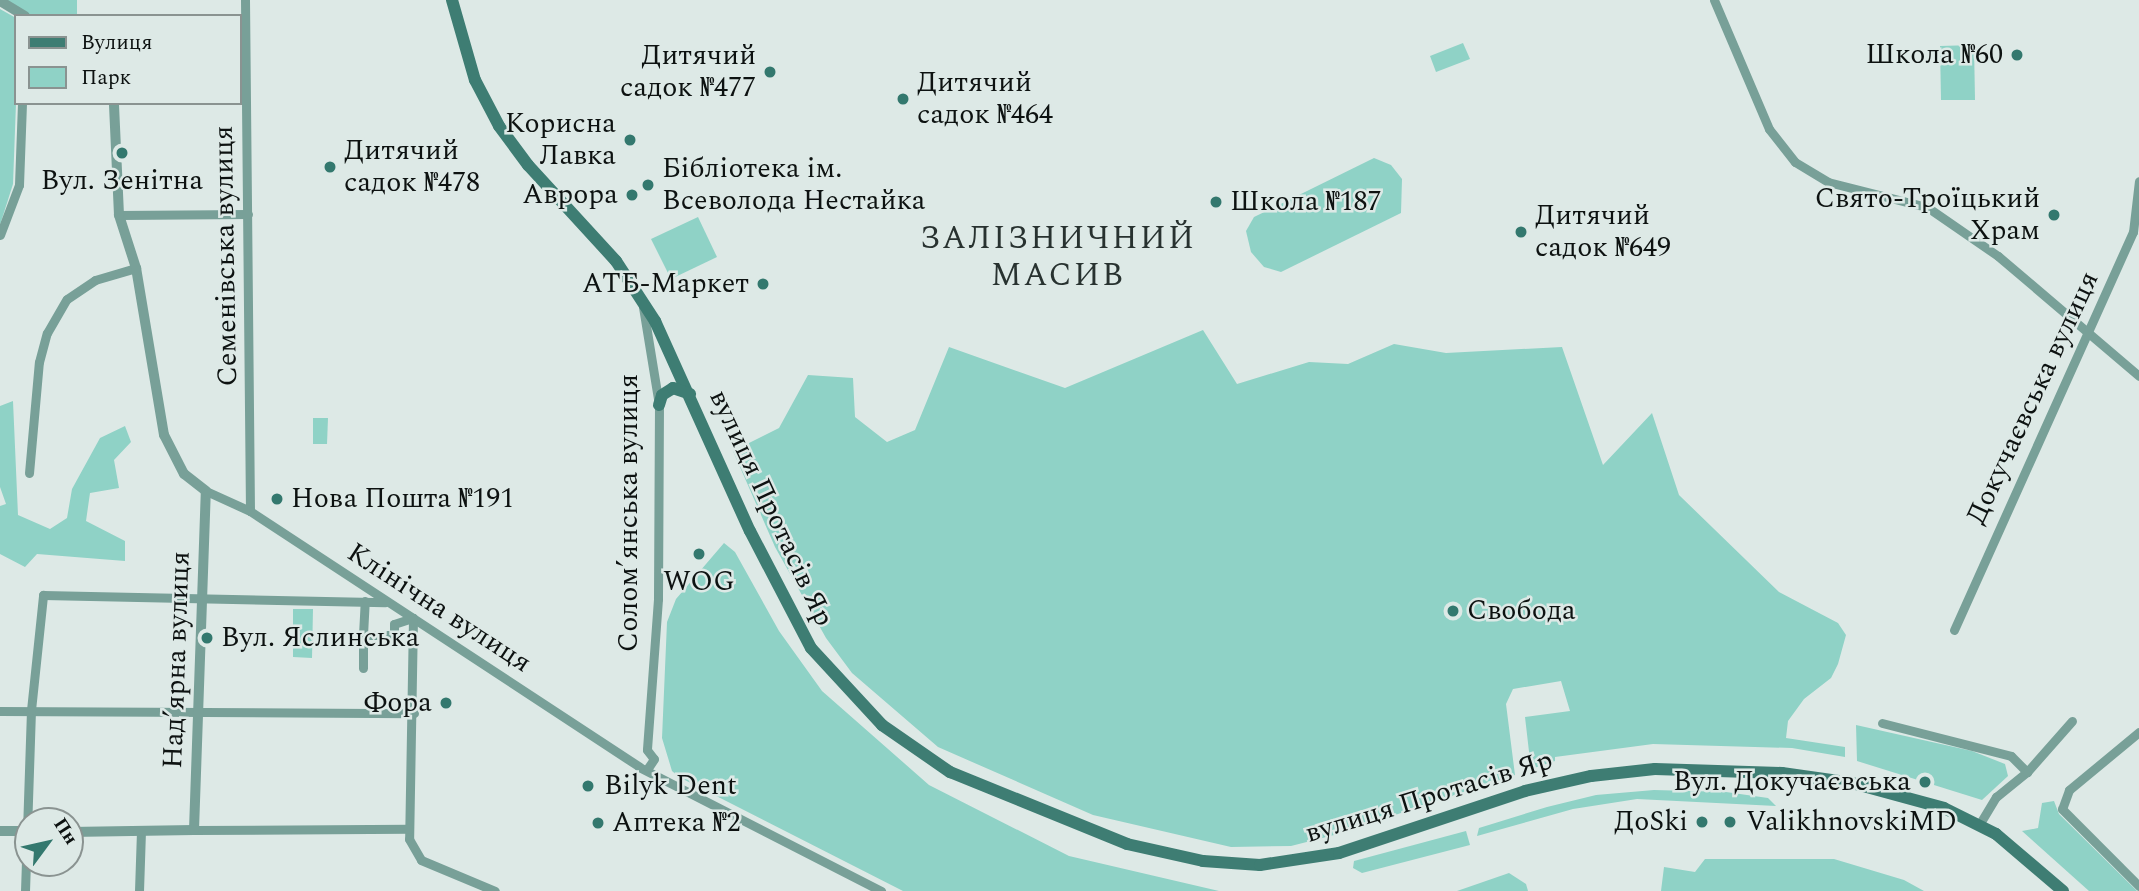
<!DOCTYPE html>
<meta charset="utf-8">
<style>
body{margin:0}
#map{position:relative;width:2139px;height:891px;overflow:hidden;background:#dde9e6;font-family:Spectral,serif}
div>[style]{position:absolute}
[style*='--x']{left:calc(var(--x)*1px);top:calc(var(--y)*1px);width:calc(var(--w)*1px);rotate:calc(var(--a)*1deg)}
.green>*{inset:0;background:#8fd2c6}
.minor>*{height:9px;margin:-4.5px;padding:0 4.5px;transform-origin:4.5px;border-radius:4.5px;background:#78a098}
.tertiary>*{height:10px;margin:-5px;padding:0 5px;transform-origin:5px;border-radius:5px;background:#78a098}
.secondary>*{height:12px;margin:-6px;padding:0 6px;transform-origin:6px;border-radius:6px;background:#3e7d73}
.dots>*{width:19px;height:19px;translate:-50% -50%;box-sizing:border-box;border:4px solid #dde9e6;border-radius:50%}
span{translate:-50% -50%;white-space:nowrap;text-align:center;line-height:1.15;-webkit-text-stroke:5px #dde9e6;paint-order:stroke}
.poi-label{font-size:28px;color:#0d1211}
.right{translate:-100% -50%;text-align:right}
.left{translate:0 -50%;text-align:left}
.street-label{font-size:28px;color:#0d1211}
.quarter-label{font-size:32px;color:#283230;letter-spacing:2px}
.legend{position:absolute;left:14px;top:14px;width:228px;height:91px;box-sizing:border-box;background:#dde9e6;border:2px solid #8a9391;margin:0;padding:9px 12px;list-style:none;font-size:21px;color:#0d1211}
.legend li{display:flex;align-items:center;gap:14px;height:35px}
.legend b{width:35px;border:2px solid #8a9391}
.north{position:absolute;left:14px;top:807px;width:70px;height:70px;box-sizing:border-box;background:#dde9e6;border:2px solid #8a9391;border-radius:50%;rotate:57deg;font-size:19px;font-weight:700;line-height:28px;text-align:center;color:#0d1211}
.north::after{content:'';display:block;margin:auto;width:24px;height:32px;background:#33786e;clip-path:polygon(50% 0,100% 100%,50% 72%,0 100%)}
</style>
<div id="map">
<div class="green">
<i style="clip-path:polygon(0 0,77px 0,77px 16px,25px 16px)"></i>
<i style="clip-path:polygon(0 9px,16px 18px,16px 103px,13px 184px,0 225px)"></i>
<i style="clip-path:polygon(1463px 43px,1470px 59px,1436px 72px,1430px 56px)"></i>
<i style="clip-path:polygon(1974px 45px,1975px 100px,1941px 100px,1940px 46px)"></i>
<i style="clip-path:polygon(1374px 158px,1391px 165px,1402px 179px,1401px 213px,1281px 272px,1264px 267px,1251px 252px,1246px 231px,1254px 217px)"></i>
<i style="clip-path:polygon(698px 217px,717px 257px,671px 279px,651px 239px)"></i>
<i style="clip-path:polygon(1203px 330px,1237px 384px,1309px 362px,1348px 364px,1394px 344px,1446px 353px,1562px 347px,1603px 465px,1652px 413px,1679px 495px,1779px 592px,1838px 623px,1846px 635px,1838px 664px,1831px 678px,1804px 699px,1788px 721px,1786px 738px,1845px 747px,1845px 757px,1792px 748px,1653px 744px,1555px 757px,1555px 761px,1531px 769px,1525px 717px,1570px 711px,1561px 681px,1513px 689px,1506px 704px,1515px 775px,1338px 834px,1291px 846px,1231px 847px,1093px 815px,938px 747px,852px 673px,826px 638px,775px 547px,733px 451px,779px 428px,808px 375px,853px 378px,855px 417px,887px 442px,915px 430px,949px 347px,1065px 388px)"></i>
<i style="clip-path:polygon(13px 401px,18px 515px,50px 529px,67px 518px,72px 489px,100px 438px,125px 426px,131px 442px,114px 460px,119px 488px,90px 493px,86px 521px,125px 541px,125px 561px,37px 554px,25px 567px,0 554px,0 506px,6px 504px,0 487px,0 406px)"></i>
<i style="clip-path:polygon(313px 418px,328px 418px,327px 444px,313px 444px)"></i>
<i style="clip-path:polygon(724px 543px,735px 552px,779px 631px,822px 691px,929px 785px,1069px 856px,1219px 891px,903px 891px,679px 777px,672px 771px,662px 738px,667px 622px,676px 599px)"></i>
<i style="clip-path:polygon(293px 609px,313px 609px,312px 658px,293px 657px)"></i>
<i style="clip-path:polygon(1856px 725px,1972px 751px,2005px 764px,2008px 776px,1982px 800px,1857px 761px)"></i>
<i style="clip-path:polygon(1654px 790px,1726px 792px,1768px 798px,1776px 806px,1637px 799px,1573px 809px,1477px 836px,1479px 828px,1547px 807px,1596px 795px)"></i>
<i style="clip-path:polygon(2054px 801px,2059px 814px,2137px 891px,2089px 891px,2022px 831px,2038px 828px,2042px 803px)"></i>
<i style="clip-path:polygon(1466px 831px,1470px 845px,1362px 873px,1353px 868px,1354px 861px)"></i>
<i style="clip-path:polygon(1705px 859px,1834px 859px,1904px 880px,1924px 891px,1661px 891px,1664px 867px,1695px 872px)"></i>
<i style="clip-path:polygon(1509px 873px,1526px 884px,1528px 891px,1457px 891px)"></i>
</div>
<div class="minor">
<i style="--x:245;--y:0;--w:511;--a:89.44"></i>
<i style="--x:1714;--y:0;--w:140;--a:66.9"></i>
<i style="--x:1769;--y:129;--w:42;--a:51.8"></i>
<i style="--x:1795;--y:162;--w:39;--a:31"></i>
<i style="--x:1828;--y:182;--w:102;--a:14.2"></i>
<i style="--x:1927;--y:207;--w:86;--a:34.6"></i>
<i style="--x:1998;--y:256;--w:185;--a:40.4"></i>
<i style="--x:119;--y:215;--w:129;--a:-0.4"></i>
<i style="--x:0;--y:235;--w:53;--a:-69.2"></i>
<i style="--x:19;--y:185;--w:82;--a:-87.9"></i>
<i style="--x:643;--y:307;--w:99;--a:80.7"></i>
<i style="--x:659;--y:405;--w:194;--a:90.3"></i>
<i style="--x:658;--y:599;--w:151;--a:94.2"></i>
<i style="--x:29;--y:473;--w:111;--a:-84.9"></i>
<i style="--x:39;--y:362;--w:30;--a:-75"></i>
<i style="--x:47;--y:333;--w:39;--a:-60"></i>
<i style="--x:67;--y:299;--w:34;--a:-34"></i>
<i style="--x:95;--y:280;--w:43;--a:-16.3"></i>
<i style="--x:206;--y:491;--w:48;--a:24.4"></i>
<i style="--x:250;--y:511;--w:466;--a:33.3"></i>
<i style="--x:639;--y:767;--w:272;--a:27.1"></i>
<i style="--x:1954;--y:630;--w:436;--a:-65.8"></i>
<i style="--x:2133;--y:232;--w:51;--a:-83.3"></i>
<i style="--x:363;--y:635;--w:34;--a:-87"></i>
<i style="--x:363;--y:668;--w:33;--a:-90"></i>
<i style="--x:363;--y:635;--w:31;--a:0"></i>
<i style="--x:394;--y:635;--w:11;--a:-90"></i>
<i style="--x:394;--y:624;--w:20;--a:-18"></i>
<i style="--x:413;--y:618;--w:221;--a:91"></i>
<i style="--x:409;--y:839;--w:24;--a:60"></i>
<i style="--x:421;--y:860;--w:80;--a:22.7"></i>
<i style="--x:0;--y:711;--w:414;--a:0.3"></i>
<i style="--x:1882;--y:723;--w:133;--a:14.3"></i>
<i style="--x:2011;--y:756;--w:23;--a:45"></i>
<i style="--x:2139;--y:732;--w:91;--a:140.4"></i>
<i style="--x:2069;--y:790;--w:20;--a:110"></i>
<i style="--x:2062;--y:809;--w:109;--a:45"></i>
<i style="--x:647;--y:750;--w:11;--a:52"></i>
<i style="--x:654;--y:759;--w:11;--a:124"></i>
<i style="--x:1979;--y:825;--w:33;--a:-59"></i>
<i style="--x:1996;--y:797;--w:40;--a:-39"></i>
<i style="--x:2027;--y:772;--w:68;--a:-48.6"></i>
<i style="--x:194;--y:830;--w:215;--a:-0.3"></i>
<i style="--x:25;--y:891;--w:181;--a:-88.1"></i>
<i style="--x:31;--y:710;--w:116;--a:-84"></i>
<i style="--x:43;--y:595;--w:342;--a:1.2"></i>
<i style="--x:139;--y:891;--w:59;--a:-88.1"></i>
</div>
<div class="tertiary">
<i style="--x:0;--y:1;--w:29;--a:31"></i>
<i style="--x:0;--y:831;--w:28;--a:0"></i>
<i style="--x:70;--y:832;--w:124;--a:-0.9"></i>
<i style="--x:194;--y:830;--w:339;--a:-88"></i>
<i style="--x:206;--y:491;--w:28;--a:-142"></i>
<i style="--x:184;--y:474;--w:44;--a:-117.1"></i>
<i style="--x:164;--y:435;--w:169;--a:-99.5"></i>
<i style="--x:136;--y:268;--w:56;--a:-107.8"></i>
<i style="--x:119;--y:215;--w:112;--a:-92.6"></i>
</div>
<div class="secondary">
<i style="--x:452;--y:0;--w:83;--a:74"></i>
<i style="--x:475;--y:80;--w:52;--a:62.4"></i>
<i style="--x:499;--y:126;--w:49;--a:53.4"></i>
<i style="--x:528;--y:165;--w:130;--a:47.5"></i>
<i style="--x:616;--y:261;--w:72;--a:57"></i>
<i style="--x:655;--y:321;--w:230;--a:65.7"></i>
<i style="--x:750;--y:531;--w:132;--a:62.5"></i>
<i style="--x:811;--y:648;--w:105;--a:47.3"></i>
<i style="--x:882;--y:725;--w:83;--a:34.7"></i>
<i style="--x:950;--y:772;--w:191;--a:22.1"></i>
<i style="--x:1127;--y:844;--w:78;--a:12.6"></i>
<i style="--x:1203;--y:861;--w:57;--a:4"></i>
<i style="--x:1260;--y:865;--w:80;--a:-8.6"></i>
<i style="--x:1339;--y:853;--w:196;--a:-18.4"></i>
<i style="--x:1525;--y:791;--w:68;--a:-12.8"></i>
<i style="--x:1591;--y:776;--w:64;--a:-6.2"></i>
<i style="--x:1655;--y:769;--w:127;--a:1.8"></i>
<i style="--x:1782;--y:773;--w:71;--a:8.1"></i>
<i style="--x:1852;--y:783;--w:95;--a:15.2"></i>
<i style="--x:1944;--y:808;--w:58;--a:26.6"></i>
<i style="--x:1996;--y:834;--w:88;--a:40.4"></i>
<i style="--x:659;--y:405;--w:10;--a:-73"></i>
<i style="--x:662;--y:395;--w:13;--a:-32"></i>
<i style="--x:673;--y:388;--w:18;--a:19"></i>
</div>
<div class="dots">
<i style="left:2017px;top:55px;background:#33786e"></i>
<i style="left:770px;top:72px;background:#33786e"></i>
<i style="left:903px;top:99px;background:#33786e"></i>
<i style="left:630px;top:140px;background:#33786e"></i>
<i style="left:122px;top:153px;background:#33786e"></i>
<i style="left:330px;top:167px;background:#33786e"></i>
<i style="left:648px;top:185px;background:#33786e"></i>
<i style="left:632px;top:195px;background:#33786e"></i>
<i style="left:1216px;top:202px;background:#33786e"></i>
<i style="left:2054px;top:215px;background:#33786e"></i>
<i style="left:1521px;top:232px;background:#33786e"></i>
<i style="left:763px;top:284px;background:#33786e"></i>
<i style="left:277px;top:499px;background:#33786e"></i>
<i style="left:699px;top:554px;background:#33786e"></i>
<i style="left:1453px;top:611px;background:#33786e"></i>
<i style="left:207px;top:638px;background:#33786e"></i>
<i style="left:446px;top:703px;background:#33786e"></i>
<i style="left:1925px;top:782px;background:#33786e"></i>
<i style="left:588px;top:786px;background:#33786e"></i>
<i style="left:1702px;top:822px;background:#33786e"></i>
<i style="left:1730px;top:822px;background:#33786e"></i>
<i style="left:598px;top:823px;background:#33786e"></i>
</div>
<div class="poi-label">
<span class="right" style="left:2003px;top:55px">Школа №60</span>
<span class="right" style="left:756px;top:72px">Дитячий<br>садок №477</span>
<span class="left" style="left:917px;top:99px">Дитячий<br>садок №464</span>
<span class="right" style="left:616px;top:140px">Корисна<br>Лавка</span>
<span class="left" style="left:344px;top:167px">Дитячий<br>садок №478</span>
<span class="left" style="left:662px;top:185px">Бібліотека ім.<br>Всеволода Нестайка</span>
<span style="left:122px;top:181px">Вул. Зенітна</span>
<span class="right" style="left:618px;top:195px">Аврора</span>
<span class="right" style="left:2040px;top:215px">Свято-Троїцький<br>Храм</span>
<span class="left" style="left:1230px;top:202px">Школа №187</span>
<span class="left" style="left:1535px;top:232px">Дитячий<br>садок №649</span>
<span class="right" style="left:749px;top:284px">АТБ-Маркет</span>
<span class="left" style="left:291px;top:499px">Нова Пошта №191</span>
<span style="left:699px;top:582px">WOG</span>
<span class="left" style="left:1467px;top:611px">Свобода</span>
<span class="left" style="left:221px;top:638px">Вул. Яслинська</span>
<span class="right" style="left:432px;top:703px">Фора</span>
<span class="right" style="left:1911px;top:782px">Вул. Докучаєвська</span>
<span class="left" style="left:604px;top:786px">Bilyk Dent</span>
<span class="right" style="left:1688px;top:822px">ДоSki</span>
<span class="left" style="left:1746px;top:822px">ValikhnovskiMD</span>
<span class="left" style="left:612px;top:823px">Аптека №2</span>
</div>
<div class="street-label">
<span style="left:226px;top:256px;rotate:-91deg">Семенівська вулиця</span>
<span style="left:2033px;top:398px;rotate:-65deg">Докучаєвська вулиця</span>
<span style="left:771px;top:508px;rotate:65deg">вулиця Протасів Яр</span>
<span style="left:629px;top:513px;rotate:-90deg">Соломʼянська вулиця</span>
<span style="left:439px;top:608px;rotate:33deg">Клінічна вулиця</span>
<span style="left:177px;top:660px;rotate:-88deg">Надʼярна вулиця</span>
<span style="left:1429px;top:797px;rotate:-17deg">вулиця Протасів Яр</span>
</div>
<div class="quarter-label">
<span style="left:1058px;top:258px">ЗАЛІЗНИЧНИЙ<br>МАСИВ</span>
</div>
<ul class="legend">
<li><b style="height:9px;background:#3e7d73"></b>Вулиця</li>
<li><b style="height:19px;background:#8fd2c6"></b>Парк</li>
</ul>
<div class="north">Пн</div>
</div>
